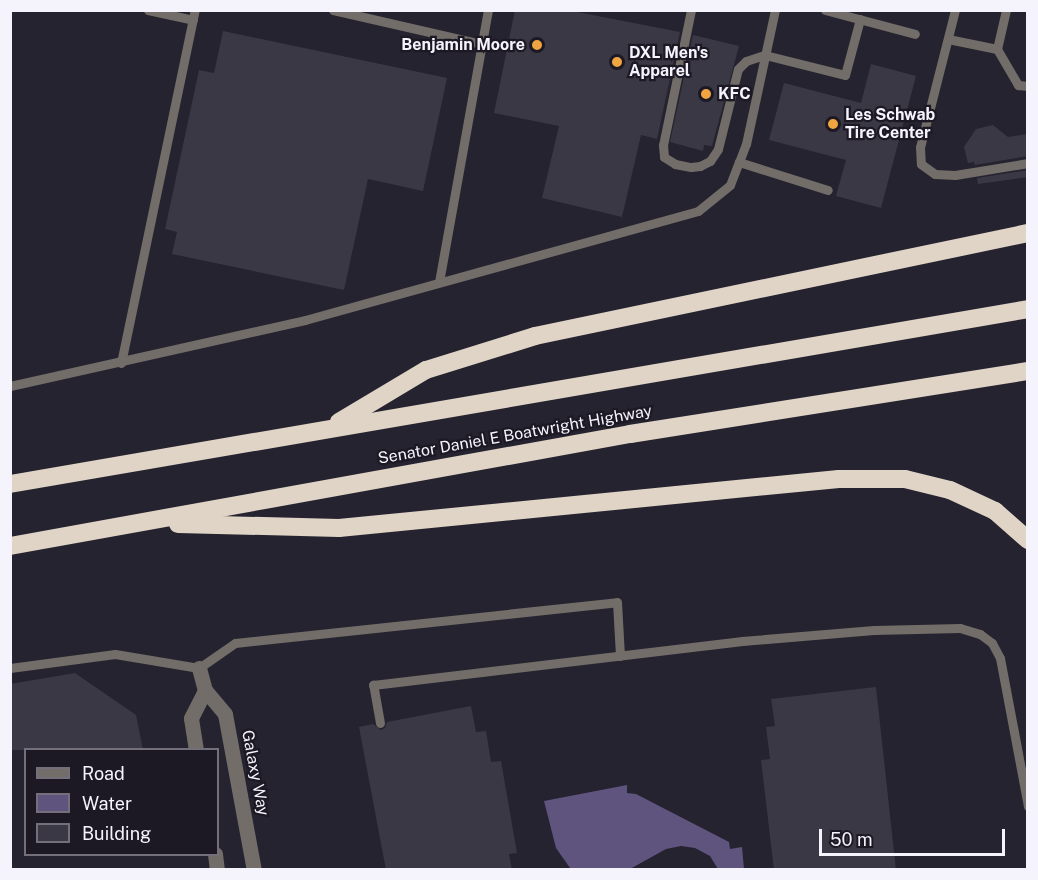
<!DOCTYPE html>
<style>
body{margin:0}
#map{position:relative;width:1038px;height:880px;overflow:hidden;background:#25232f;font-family:"Public Sans",sans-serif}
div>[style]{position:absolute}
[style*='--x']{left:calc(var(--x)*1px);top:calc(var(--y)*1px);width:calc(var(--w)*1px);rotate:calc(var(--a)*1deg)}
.water>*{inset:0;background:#5f547e}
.building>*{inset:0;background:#3b3845}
.lane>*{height:9px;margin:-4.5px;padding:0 4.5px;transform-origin:4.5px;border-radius:4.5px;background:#726d68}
.street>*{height:15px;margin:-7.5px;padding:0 7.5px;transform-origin:7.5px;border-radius:7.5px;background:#726d68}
.highway>*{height:18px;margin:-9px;padding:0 9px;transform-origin:9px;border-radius:9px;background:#e0d4c6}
.dots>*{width:16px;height:16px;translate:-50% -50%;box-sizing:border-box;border:3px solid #1c1925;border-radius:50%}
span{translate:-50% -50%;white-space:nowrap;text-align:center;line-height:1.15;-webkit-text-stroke:4.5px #1c1925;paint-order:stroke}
.poi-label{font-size:16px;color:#f5f3fc;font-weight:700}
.right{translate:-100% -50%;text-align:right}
.left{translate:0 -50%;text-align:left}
.street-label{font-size:16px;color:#f5f3fc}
.frame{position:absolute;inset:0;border:12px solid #f5f3fc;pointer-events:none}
.legend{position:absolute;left:24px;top:748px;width:195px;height:108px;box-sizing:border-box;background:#1c1925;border:2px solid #73707b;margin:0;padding:8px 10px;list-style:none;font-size:18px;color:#f5f3fc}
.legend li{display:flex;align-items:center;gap:12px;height:30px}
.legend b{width:30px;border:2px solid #73707b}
.scale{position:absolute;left:819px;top:829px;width:186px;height:27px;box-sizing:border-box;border:3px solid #f5f3fc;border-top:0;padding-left:8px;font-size:18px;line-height:21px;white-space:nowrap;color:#f5f3fc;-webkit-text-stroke:4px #1c1925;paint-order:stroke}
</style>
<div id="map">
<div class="water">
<i style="clip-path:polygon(627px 785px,627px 793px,636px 794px,729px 842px,730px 849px,742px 847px,744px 869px,718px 869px,710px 856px,695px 848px,681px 846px,666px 849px,630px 869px,570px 868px,556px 848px,544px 801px)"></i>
</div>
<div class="building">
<i style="clip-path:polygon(515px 10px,567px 10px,680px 32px,657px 139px,641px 135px,622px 217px,542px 198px,559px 126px,494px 113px)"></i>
<i style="clip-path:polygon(223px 31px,447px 78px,423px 191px,368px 179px,344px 290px,172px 254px,177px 232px,165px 229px,199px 70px,214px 73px)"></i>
<i style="clip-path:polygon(693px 35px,739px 46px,712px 146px,704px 145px,703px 151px,670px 142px)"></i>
<i style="clip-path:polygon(871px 64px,916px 76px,881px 208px,836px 196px,846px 160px,769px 140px,784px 83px,861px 103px)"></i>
<i style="clip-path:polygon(993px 125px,1008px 137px,1028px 134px,1028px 156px,975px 165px,974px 162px,968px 163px,964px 147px,976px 129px)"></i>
<i style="clip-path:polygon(1028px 170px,1028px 177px,978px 184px,977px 178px)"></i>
<i style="clip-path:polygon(75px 673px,136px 715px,143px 750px,10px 750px,10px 684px)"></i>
<i style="clip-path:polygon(876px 687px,896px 870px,774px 870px,761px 760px,770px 759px,766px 727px,775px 726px,771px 699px)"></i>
<i style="clip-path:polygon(471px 706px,476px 732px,486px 731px,491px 762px,501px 761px,517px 853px,509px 854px,512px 870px,386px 870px,359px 727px,373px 724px,381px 730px,385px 728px,387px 722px)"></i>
</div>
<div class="lane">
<i style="--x:148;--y:10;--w:46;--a:12.5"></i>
<i style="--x:333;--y:10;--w:153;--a:12.9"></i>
<i style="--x:691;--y:10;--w:138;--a:101.7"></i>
<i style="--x:663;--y:145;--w:12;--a:85"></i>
<i style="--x:664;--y:157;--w:13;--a:32"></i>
<i style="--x:675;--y:164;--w:16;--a:11"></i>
<i style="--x:691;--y:167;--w:9;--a:-6"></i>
<i style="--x:700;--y:166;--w:11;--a:-27"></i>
<i style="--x:710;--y:161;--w:14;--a:-56"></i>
<i style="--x:718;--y:149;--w:82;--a:-76"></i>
<i style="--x:738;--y:69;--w:11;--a:-45"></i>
<i style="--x:746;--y:61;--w:20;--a:-18"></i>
<i style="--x:765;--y:55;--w:82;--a:14"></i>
<i style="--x:845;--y:75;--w:58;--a:-75"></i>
<i style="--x:825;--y:10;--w:93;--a:14.9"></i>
<i style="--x:955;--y:10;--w:141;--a:104.3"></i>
<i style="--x:920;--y:147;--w:17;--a:87"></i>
<i style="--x:921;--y:164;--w:17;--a:36"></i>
<i style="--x:935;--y:174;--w:20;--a:3"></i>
<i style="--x:955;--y:175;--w:74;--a:-9.3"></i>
<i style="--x:1006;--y:10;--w:40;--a:103"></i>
<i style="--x:997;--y:49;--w:42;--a:59.7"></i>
<i style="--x:1018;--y:85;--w:10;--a:6"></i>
<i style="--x:948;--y:39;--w:50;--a:11.5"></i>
<i style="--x:739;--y:162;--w:93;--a:17.5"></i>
<i style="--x:439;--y:282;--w:276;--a:-79.8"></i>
<i style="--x:121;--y:363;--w:361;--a:-78.2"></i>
<i style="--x:10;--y:386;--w:302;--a:-12.6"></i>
<i style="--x:305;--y:320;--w:408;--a:-15.5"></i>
<i style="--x:698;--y:211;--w:41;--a:-39.1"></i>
<i style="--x:730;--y:185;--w:25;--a:-69"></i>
<i style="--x:739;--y:162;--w:19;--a:-69"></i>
<i style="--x:746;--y:144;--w:137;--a:-77.8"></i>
<i style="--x:10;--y:668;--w:106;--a:-7.6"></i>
<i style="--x:115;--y:654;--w:85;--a:9.5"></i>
<i style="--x:199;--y:668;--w:44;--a:-34.8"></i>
<i style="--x:235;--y:643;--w:384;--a:-6.1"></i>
<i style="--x:617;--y:602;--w:54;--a:86.8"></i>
<i style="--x:380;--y:723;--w:39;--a:-100"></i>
<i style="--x:373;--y:685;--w:372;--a:-6.8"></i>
<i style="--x:742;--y:641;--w:132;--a:-4.8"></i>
<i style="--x:874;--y:630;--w:86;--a:-1.3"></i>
<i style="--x:960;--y:628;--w:21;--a:17"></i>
<i style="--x:980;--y:634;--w:15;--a:37"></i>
<i style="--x:992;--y:643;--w:17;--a:62"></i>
<i style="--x:1000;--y:658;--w:151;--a:79.3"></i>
</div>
<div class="street">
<i style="--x:199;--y:668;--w:23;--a:75"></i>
<i style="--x:205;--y:690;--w:31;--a:50"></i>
<i style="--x:225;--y:714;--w:159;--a:79.5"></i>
<i style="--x:196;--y:750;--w:32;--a:-99"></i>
<i style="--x:191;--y:718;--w:31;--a:-63"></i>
<i style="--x:215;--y:854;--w:16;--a:83"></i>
</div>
<div class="highway">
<i style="--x:339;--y:422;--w:101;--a:-30.9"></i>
<i style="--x:426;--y:370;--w:114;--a:-17.3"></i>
<i style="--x:535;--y:336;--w:504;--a:-11.8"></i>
<i style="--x:10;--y:484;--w:1033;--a:-9.75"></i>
<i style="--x:178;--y:524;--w:161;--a:1.4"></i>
<i style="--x:339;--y:528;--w:502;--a:-5.6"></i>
<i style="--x:839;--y:479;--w:66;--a:0"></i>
<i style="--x:905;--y:479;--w:46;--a:13.7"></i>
<i style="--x:950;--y:490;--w:50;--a:25"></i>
<i style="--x:995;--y:511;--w:44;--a:41.3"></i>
<i style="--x:10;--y:546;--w:630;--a:-10.24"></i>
<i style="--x:630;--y:434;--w:403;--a:-9"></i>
</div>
<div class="dots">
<i style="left:537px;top:45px;background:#f1a540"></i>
<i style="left:617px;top:62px;background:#f1a540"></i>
<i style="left:706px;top:94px;background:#f1a540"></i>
<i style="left:833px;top:124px;background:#f1a540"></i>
</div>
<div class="poi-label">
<span class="right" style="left:525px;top:45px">Benjamin Moore</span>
<span class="left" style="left:629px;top:62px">DXL Men's<br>Apparel</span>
<span class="left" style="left:718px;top:94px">KFC</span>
<span class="left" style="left:845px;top:124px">Les Schwab<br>Tire Center</span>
</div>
<div class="street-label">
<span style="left:515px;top:435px;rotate:-10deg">Senator Daniel E Boatwright Highway</span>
<span style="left:255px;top:773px;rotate:79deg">Galaxy Way</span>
</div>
<div class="frame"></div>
<ul class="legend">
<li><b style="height:8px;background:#726d68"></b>Road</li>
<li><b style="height:16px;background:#5f547e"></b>Water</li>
<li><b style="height:16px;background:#3b3845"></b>Building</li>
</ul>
<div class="scale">50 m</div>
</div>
